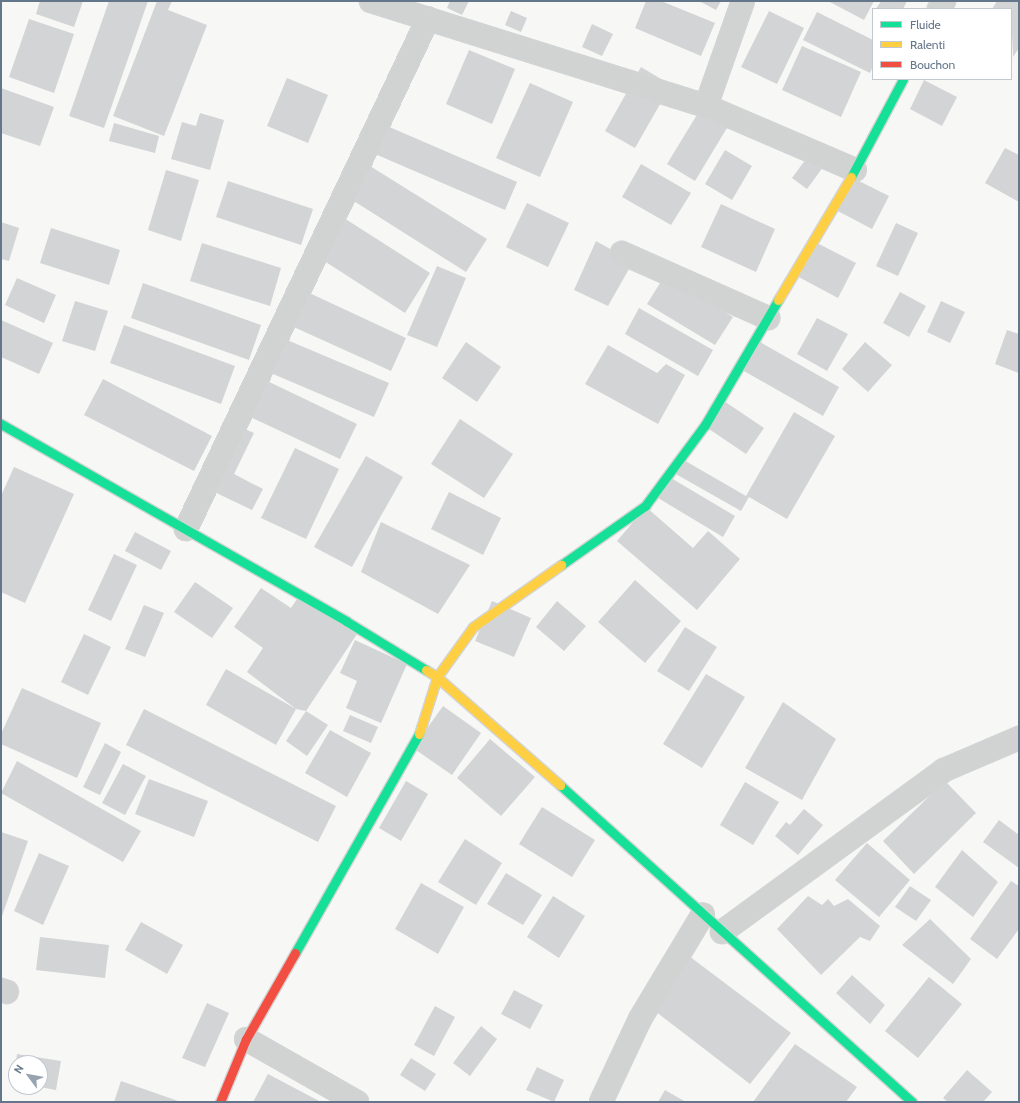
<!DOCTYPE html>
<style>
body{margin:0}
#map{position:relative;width:1020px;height:1103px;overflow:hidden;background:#f7f7f5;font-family:Cabin,sans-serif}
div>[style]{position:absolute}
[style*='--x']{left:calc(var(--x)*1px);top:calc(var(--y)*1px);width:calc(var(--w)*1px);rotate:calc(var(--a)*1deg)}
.building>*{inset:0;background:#d3d4d5}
.roads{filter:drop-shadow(1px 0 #d2d4d5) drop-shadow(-1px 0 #d2d4d5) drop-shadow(0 1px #d2d4d5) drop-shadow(0 -1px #d2d4d5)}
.street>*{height:22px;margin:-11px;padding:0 11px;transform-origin:11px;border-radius:11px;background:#d1d2d2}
.fast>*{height:9px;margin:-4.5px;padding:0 4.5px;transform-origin:4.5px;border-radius:4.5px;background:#16e098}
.slow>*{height:9px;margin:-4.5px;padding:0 4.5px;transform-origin:4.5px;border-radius:4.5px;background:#ffcf43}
.jam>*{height:9px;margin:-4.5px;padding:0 4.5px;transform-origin:4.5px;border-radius:4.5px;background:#f24e42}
span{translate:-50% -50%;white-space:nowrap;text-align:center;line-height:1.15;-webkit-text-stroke:4px #fff;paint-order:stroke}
.frame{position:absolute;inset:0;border:2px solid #647689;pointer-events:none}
.legend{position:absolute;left:872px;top:8px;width:140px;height:72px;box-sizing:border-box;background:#fff;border:1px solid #c1c8d0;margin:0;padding:5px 7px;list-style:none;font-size:12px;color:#647689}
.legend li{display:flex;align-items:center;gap:8px;height:20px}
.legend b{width:20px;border:1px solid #c1c8d0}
.north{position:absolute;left:8px;top:1055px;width:40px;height:40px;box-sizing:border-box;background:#fff;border:1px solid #c1c8d0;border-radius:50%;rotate:302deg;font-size:11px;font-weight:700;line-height:16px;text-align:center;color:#647689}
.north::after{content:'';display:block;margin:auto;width:14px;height:18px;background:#97a3af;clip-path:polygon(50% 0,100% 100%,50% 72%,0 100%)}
</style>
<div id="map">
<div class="building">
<i style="clip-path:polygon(40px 1px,83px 1px,74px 27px,36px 14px)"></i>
<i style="clip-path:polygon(109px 1px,148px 1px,104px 128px,69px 116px)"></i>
<i style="clip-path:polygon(157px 1px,172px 1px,168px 10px,207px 25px,164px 136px,113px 116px)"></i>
<i style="clip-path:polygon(450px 1px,469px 1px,462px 15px,447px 8px)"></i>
<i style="clip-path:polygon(646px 1px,661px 1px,715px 23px,701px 56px,635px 28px)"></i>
<i style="clip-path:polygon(699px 1px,721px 1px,716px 10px)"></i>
<i style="clip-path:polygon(828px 1px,874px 1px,864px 20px)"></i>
<i style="clip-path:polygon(881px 1px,907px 1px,903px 9px,876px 9px)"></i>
<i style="clip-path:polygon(997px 1px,1019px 1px,1019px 48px,1013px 57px,1011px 9px,992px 9px)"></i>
<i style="clip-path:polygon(511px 11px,527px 18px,521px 32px,505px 25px)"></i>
<i style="clip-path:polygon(769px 11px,804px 28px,777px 84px,741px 67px)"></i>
<i style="clip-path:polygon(817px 12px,873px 40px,873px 66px,870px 73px,803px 40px)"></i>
<i style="clip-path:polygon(29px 19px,74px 34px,54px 93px,9px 77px)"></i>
<i style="clip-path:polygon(592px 24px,613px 34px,602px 56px,582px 47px)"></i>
<i style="clip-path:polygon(802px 46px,861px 72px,841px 117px,782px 90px)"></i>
<i style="clip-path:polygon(469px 50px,515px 69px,492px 124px,446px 104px)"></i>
<i style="clip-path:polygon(641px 67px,671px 85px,635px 148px,605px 131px)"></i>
<i style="clip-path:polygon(287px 78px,328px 95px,308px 143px,267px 126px)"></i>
<i style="clip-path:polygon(924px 80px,957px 97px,942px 126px,910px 109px)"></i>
<i style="clip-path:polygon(530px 83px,573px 102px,540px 177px,496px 158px)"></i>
<i style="clip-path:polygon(1px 88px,54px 107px,40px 146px,1px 133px)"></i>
<i style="clip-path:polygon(709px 95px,736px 113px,695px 181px,667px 164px)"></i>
<i style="clip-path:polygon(200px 113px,224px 120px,210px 170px,171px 159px,182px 122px,196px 126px)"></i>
<i style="clip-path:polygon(114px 123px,159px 136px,155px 153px,109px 141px)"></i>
<i style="clip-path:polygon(387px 126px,517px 182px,505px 210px,375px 154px)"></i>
<i style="clip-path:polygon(1005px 148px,1019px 155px,1019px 202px,985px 183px)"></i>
<i style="clip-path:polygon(725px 150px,752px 166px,732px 200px,705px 184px)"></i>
<i style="clip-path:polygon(811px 152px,826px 163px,807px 189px,792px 178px)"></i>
<i style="clip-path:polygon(641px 164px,691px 193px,671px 225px,622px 197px)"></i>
<i style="clip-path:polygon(370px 166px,487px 239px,466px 272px,349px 198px)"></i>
<i style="clip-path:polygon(166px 170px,199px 180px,181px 241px,148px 230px)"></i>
<i style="clip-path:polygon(851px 177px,889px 196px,872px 229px,834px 209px)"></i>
<i style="clip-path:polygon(228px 181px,313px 209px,301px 245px,216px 217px)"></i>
<i style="clip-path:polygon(527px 203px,569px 223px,548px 267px,506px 247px)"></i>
<i style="clip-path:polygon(721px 204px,775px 229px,756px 272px,701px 247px)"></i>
<i style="clip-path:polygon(344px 218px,430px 273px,405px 313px,318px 257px)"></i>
<i style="clip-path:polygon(1px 222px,19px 228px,9px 261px,1px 259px)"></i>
<i style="clip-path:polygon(896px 223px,918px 233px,898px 276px,876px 266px)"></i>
<i style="clip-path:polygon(51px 228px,120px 250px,109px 285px,40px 263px)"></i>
<i style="clip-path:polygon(596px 241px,633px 262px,608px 306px,574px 290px)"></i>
<i style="clip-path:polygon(813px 241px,856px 263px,838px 298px,795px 275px)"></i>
<i style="clip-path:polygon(202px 243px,281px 268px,270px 306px,190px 281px)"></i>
<i style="clip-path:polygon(437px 266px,466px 278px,437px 347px,407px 335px)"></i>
<i style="clip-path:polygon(665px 275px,733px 317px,715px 345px,647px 304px)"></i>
<i style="clip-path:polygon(17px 278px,56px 295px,44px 323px,5px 305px)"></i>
<i style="clip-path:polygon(143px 283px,261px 325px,249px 360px,131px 318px)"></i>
<i style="clip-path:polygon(303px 290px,406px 338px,391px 371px,287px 324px)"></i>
<i style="clip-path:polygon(900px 292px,926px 306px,909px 337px,883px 323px)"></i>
<i style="clip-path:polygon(75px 301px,108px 311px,95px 351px,62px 341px)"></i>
<i style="clip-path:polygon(941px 301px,965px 312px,950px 343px,927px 332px)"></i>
<i style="clip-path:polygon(639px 308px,713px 350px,698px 376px,625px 334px)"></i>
<i style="clip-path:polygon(817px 318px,848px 334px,827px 371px,797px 354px)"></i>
<i style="clip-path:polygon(1px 320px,53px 343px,39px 374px,1px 357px)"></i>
<i style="clip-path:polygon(124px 325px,235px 366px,221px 404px,110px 363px)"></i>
<i style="clip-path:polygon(1007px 330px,1019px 334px,1019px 373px,995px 364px)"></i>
<i style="clip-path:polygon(280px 337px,389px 383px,374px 417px,266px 371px)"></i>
<i style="clip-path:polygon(753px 338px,839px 387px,823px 416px,737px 367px)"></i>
<i style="clip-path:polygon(466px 342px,501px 367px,477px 402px,442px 378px)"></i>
<i style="clip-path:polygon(865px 342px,892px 365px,868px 392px,842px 369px)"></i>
<i style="clip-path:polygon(608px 345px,657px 373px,666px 364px,685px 375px,658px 424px,585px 384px)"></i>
<i style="clip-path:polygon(261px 378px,357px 424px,340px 459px,244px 414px)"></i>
<i style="clip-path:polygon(103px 379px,212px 436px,194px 471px,84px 415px)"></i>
<i style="clip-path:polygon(721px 399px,764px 428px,746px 454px,703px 425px)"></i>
<i style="clip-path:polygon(794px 412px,835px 436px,787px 519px,749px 497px,741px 511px,674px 473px,682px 459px,746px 496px)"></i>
<i style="clip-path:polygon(460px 419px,513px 454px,484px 498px,431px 464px)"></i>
<i style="clip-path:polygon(238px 426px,254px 433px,234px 474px,263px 489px,252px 510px,208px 489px)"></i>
<i style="clip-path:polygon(295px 448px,339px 469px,306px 539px,261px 518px)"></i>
<i style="clip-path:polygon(366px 456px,403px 477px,352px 567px,314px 547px)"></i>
<i style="clip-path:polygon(14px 467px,74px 494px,25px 603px,1px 592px,1px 496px)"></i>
<i style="clip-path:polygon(671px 478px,735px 516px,723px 537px,658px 498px)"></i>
<i style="clip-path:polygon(449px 492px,501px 518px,483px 555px,431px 529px)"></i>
<i style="clip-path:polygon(646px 507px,693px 548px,708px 531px,740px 559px,697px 610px,617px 541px)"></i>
<i style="clip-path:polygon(381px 522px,470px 565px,438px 614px,361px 572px)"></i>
<i style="clip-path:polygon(135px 532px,171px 551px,161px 570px,125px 551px)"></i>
<i style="clip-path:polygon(114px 554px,137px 565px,111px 621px,88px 610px)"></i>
<i style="clip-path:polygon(635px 580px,681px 621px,645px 663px,598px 622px)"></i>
<i style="clip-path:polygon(195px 582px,233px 608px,212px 638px,174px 612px)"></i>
<i style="clip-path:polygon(261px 588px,291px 608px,303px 590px,357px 634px,306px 711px,296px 709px,247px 672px,263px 648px,234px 627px)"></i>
<i style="clip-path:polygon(492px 601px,531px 618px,514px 657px,475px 641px)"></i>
<i style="clip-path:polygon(557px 601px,586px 626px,564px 651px,536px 627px)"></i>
<i style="clip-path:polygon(144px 605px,164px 613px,145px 657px,125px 649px)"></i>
<i style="clip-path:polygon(685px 627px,717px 647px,689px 691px,657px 671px)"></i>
<i style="clip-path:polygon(84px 634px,111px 647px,88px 695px,61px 682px)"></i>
<i style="clip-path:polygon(355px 640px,407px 664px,381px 723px,346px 708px,357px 681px,340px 673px)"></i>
<i style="clip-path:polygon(226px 669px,296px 709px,276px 745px,206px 705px)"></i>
<i style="clip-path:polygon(706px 674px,745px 697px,702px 768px,663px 744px)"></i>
<i style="clip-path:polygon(22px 688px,101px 723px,77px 778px,1px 744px,1px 734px)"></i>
<i style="clip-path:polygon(783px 702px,836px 739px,802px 800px,745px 768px)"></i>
<i style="clip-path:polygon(443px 706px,481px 733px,452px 775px,413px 748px)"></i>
<i style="clip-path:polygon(144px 709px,336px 806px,318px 842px,126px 745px)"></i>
<i style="clip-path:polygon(306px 711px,328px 725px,307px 756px,286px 741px)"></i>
<i style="clip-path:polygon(350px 715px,378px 727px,371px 743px,343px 731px)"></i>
<i style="clip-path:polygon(330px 730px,371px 753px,347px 797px,305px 773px)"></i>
<i style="clip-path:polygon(490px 739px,535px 777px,501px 816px,457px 778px)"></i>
<i style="clip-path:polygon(105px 743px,121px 752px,100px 795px,83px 787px)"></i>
<i style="clip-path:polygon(17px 761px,141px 831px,123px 862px,1px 793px)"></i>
<i style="clip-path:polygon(123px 764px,146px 776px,125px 815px,102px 803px)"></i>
<i style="clip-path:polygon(149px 779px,208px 801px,194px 837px,135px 814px)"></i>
<i style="clip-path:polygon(406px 781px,428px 794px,401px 841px,379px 828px)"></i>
<i style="clip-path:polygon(945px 781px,976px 813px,914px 874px,883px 841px)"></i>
<i style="clip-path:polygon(745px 782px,779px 802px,753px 845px,720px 825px)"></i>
<i style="clip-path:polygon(542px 807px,595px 840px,572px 877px,519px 844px)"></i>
<i style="clip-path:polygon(804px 809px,823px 825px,798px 855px,775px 836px,786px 822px,790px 825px)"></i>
<i style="clip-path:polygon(999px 820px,1019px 835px,1019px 868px,983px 842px)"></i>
<i style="clip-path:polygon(1px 832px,28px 841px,1px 919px)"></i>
<i style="clip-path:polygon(465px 839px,502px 863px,476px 905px,438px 882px)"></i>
<i style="clip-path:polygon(867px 843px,910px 880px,879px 917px,835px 880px)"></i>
<i style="clip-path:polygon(962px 850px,998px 882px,973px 917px,935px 887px)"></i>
<i style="clip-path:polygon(39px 853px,69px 866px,43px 925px,14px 911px)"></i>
<i style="clip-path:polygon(506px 873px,542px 895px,523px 925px,487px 904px)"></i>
<i style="clip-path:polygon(1011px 881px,1019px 886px,1019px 929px,997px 959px,970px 939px)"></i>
<i style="clip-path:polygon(421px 883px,464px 907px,438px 954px,395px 929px)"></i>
<i style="clip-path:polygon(910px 886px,931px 900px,916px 921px,895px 907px)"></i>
<i style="clip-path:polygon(553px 896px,585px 916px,559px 958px,527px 937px)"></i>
<i style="clip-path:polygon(808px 896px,822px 905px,828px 899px,834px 906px,848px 899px,880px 926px,870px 941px,860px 937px,821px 975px,777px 929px)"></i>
<i style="clip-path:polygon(930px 919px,971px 959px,953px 984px,902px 945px)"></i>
<i style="clip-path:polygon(141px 922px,183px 945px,167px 974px,125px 950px)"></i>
<i style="clip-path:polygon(40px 937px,109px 945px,105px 978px,36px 970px)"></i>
<i style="clip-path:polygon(689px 956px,791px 1033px,750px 1084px,651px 1008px)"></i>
<i style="clip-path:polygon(852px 975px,885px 1005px,870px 1024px,836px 993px)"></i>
<i style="clip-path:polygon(929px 977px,962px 1004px,918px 1058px,885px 1031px)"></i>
<i style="clip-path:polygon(514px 990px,543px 1005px,530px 1029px,501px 1014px)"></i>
<i style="clip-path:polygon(207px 1003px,229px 1013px,205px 1067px,182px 1058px)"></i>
<i style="clip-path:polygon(435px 1006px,455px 1017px,434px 1056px,414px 1045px)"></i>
<i style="clip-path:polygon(481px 1026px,497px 1039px,470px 1076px,453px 1063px)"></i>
<i style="clip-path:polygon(795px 1044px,857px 1087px,846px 1102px,753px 1102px)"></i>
<i style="clip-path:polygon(17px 1054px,61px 1061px,56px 1090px,40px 1087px,40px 1063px,16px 1063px)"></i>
<i style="clip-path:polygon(411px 1058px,436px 1074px,425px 1091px,400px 1075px)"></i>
<i style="clip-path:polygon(15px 1065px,16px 1065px,16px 1083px,12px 1082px)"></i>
<i style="clip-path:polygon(537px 1067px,564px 1080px,554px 1102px,526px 1090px)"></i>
<i style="clip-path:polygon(967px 1070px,992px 1092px,983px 1102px,948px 1102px,943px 1098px)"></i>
<i style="clip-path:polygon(268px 1074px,321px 1102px,253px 1102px)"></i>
<i style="clip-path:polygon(121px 1081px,181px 1102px,114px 1102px)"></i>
<i style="clip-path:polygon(665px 1090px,686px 1102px,658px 1102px)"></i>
</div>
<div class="roads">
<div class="street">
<i style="--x:371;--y:1;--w:351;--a:17.4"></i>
<i style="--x:706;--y:106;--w:162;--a:23.2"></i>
<i style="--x:939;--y:9;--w:9;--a:-58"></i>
<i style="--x:706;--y:106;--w:111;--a:-70.6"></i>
<i style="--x:622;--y:253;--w:160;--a:24"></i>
<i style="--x:186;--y:529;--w:565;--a:-64.62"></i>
<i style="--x:722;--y:932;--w:275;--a:-36.1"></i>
<i style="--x:944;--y:770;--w:82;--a:-23.1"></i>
<i style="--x:1;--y:990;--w:6;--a:18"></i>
<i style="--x:246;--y:1039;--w:128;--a:29.6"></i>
<i style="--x:601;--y:1102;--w:92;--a:-64.8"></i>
<i style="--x:640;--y:1019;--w:122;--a:-59"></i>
</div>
<div class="fast">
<i style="--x:851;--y:177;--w:111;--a:-62"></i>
<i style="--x:1;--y:424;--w:397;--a:29.7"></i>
<i style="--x:346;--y:621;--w:94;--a:31.5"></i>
<i style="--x:561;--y:565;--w:103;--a:-35.1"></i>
<i style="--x:645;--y:506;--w:101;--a:-53.5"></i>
<i style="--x:705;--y:425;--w:145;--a:-59.7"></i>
<i style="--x:560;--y:785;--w:474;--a:42"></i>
<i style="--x:295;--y:953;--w:252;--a:-60.5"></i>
</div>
<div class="slow">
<i style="--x:778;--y:300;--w:143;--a:-59.3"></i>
<i style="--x:426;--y:670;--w:13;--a:32"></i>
<i style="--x:437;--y:677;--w:164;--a:41.3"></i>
<i style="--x:419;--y:734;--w:60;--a:-72.5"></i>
<i style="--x:437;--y:677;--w:62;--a:-54.2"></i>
<i style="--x:473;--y:627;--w:108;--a:-35.2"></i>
</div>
<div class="jam">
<i style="--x:220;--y:1102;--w:68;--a:-67.6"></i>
<i style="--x:246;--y:1039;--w:99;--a:-60.3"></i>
</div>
</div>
<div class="frame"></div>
<ul class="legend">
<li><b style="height:5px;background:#16e098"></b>Fluide</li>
<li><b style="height:5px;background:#ffcf43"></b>Ralenti</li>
<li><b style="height:5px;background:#f24e42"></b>Bouchon</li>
</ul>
<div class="north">N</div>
</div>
